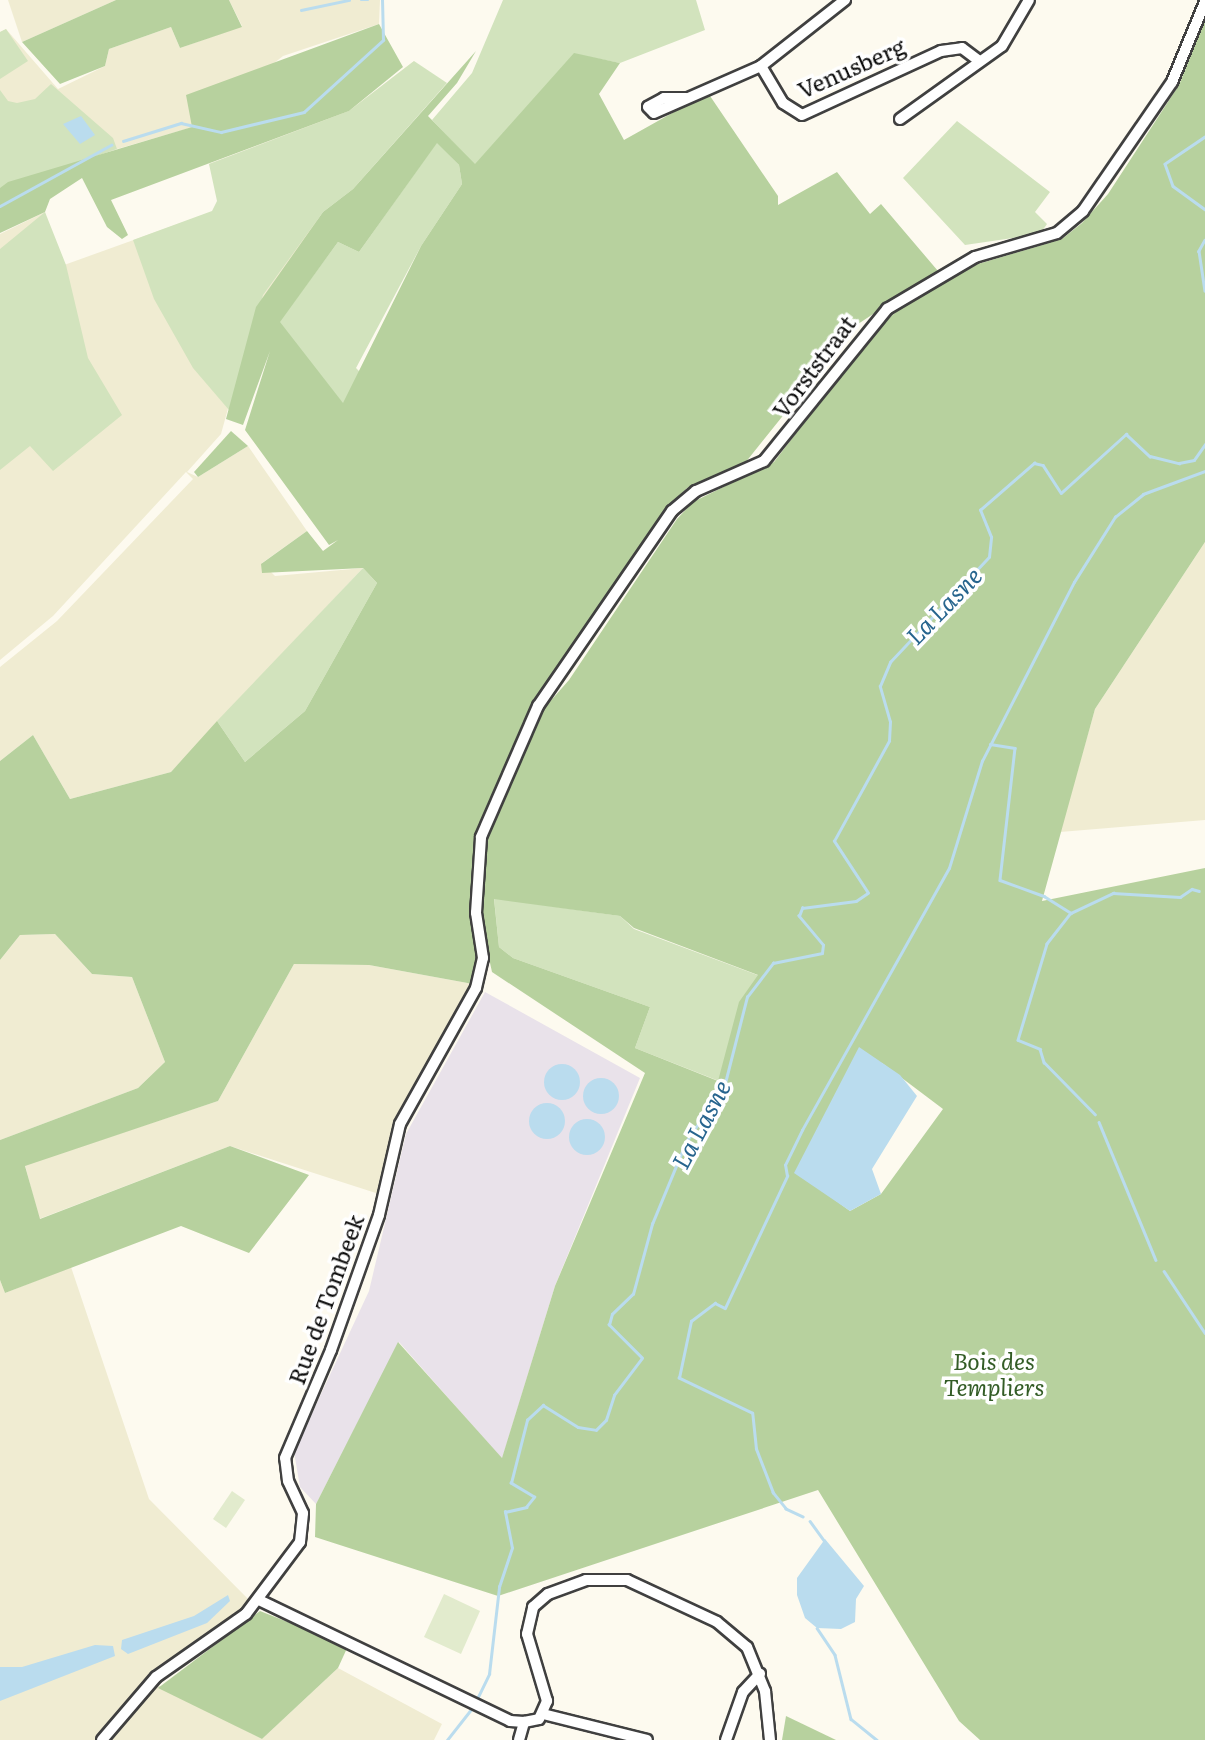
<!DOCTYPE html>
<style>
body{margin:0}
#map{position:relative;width:1205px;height:1740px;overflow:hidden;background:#fdfaef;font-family:Literata,serif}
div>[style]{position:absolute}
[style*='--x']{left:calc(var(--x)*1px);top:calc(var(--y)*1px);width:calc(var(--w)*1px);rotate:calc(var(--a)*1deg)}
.industrial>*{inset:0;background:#e9e2ea}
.farmland>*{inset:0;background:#f0ecd2}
.green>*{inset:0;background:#d2e3bd}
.forest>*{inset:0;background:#b7d19e}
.pitch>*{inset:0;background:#e2ebcd}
.water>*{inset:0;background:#badcee}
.round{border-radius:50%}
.stream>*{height:2.5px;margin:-1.25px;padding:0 1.25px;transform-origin:1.25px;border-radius:1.25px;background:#badcee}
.roads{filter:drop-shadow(2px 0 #404040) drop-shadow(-2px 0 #404040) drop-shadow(0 2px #404040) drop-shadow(0 -2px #404040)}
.minor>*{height:10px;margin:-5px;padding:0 5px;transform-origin:5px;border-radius:5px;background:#fff}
span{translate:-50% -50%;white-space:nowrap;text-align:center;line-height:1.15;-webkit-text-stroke:7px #fff;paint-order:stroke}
.street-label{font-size:23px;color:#0d0d0d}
.park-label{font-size:23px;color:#335c26;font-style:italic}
.water-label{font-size:24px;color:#27658e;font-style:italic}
</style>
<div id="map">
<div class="industrial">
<i style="clip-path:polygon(485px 992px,640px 1078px,555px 1286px,502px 1459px,399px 1342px,316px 1504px,300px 1487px,294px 1452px,369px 1291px,406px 1134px)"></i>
</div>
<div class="farmland">
<i style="clip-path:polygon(8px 0,116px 0,22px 42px)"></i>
<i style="clip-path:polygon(229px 0,380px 0,379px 24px,283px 56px,193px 127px,0 183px,0 32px,6px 29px,58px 89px,105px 66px,109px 49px,171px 27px,180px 48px,242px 26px)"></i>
<i style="clip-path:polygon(414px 61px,301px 247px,256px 307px,221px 434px,187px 472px,198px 477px,248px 446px,307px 531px,262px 563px,275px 576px,363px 568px,171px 772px,70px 799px,33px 735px,0 761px,0 667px,57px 621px,193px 479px,186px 472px,53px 616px,0 660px,0 234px,45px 212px,53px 269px,228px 206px,209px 164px,349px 111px)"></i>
<i style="clip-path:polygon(1205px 542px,1205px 820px,1060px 832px,1095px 709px)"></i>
<i style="clip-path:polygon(55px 934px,92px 974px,132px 977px,165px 1062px,138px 1088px,0 1140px,0 960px,20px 935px)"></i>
<i style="clip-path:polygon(294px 964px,369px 965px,473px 984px,397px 1122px,382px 1195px,230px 1146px,39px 1219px,25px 1165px,218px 1101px)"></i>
<i style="clip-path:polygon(71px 1267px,149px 1499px,253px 1604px,148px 1680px,262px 1739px,338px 1668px,442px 1724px,434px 1740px,0 1740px,0 1280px,5px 1293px)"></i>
</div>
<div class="green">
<i style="clip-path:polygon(503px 0,696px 0,705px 30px,620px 63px,574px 54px,475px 165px,432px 120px,472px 73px)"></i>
<i style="clip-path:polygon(6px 29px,28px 61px,0 79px,0 32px)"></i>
<i style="clip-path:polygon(414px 61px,447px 83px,353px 189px,323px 212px,263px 295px,229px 410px,193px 368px,154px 299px,133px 240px,212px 211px,217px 201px,209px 164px,349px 111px)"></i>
<i style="clip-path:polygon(51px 84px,113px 138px,117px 149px,0 189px,0 90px,8px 101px,17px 103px,35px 99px)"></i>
<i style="clip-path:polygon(957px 121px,1050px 192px,1035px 212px,1047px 224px,1040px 234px,965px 245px,903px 178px)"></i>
<i style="clip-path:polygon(437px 142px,459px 165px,462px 184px,421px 246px,356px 368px,362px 374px,343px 404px,279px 322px,338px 242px,359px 252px)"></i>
<i style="clip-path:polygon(45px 212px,66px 265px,88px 358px,122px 415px,53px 471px,30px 446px,0 470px,0 249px)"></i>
<i style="clip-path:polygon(363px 568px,377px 583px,305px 711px,245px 762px,217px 721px)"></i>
<i style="clip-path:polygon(494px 898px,620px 916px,634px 929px,760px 976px,724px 1083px,635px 1048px,650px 1007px,513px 958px,499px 947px)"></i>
</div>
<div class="forest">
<i style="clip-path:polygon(116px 0,229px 0,242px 27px,180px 48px,171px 27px,109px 49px,105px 66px,60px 84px,22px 42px)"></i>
<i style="clip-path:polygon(evenodd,1205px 20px,1205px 542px,1095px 709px,1042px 901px,1205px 868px,1205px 1740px,980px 1740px,959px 1721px,818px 1490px,498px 1596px,315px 1537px,316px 1504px,398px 1342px,502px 1458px,555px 1286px,645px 1073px,492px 972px,483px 931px,473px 984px,369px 965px,294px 964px,218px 1101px,25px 1166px,40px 1219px,230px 1146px,309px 1175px,249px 1253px,181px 1226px,5px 1293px,0 1280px,0 1140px,138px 1088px,165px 1062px,132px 977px,92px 974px,55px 934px,20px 935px,0 960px,0 761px,33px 735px,70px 799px,171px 772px,217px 721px,245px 762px,305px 711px,377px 583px,363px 568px,262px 573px,261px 564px,307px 531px,323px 551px,338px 540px,329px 545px,245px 430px,270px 351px,243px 425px,226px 419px,256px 307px,323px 212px,353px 189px,476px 51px,457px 83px,428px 116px,475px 164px,574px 53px,620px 63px,599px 94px,624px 140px,708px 93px,778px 196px,778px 205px,837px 172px,870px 214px,881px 204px,938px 271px,855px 326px,745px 463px,687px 488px,663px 512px,521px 728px,482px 821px,485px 841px,540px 713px,569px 680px,677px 519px,693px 502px,774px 462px,877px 328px,908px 302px,978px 264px,1062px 239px,1082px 223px,1108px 194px,1179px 85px,1205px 20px,437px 143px,459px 165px,462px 184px,421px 246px,343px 403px,280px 322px,338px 242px,359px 252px,437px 143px,1205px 20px,494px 899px,620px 916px,634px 928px,758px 975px,739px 1002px,718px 1081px,635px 1048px,650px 1007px,513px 958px,499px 947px,494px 899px,1205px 20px,882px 1063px,943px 1109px,881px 1194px,850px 1211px,835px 1200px,882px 1063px)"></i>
<i style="clip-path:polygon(379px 24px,403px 67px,349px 111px,111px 200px,128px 235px,122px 239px,107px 227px,82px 178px,50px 199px,45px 212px,0 233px,0 188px,8px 182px,192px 127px,186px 95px)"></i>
<i style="clip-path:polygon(231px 431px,248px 446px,198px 477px,194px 472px)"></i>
<i style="clip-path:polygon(260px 1611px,348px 1646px,338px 1668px,262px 1739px,158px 1688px)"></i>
<i style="clip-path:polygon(786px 1716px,836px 1740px,782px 1740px)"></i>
</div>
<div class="pitch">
<i style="clip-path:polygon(232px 1491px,245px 1500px,226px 1528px,213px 1519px)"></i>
<i style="clip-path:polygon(444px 1594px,480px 1611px,461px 1654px,424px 1637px)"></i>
</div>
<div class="water">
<i style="clip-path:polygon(81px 116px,95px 135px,80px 144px,63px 124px)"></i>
<i style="clip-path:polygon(859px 1047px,900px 1075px,917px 1096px,872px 1169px,881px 1194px,850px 1211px,794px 1173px)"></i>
<i class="round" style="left:544px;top:1064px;width:36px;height:36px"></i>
<i class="round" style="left:583px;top:1078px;width:36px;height:36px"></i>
<i class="round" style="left:529px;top:1103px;width:36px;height:36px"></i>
<i class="round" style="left:569px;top:1119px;width:36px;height:36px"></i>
<i style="clip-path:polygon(825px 1539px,864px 1586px,856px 1599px,855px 1622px,841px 1629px,817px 1628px,805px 1618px,797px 1595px,797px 1578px)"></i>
<i style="clip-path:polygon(228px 1595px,230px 1601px,207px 1623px,128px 1654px,121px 1649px,122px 1640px,194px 1616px)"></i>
<i style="clip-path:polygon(95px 1645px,113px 1646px,115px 1656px,0 1701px,0 1667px,22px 1667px)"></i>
</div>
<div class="stream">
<i style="--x:361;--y:0;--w:7;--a:0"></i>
<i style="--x:301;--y:10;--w:49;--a:-11.8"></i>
<i style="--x:1205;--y:137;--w:48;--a:146"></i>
<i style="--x:1165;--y:164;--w:23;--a:70"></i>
<i style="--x:1173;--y:186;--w:39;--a:36"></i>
<i style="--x:123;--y:141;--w:61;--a:-17.2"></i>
<i style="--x:181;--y:123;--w:41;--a:12.7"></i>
<i style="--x:221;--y:132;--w:85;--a:-13.5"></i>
<i style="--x:304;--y:112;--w:107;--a:-42.3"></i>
<i style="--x:383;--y:40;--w:40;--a:-91.4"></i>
<i style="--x:0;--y:206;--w:127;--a:-28.8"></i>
<i style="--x:1205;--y:240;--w:13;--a:119"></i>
<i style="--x:1199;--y:251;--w:40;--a:81.5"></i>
<i style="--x:990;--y:744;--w:25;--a:9"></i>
<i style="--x:1015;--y:748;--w:133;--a:96.5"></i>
<i style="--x:1000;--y:880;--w:47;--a:20"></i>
<i style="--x:1044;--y:896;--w:32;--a:32"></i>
<i style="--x:1071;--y:913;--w:39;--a:128"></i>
<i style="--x:1047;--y:944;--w:100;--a:106.8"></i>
<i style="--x:1018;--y:1040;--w:24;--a:22"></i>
<i style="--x:1040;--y:1049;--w:14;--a:73"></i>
<i style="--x:1044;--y:1062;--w:73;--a:45.6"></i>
<i style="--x:1071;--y:913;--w:47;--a:-25.5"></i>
<i style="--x:1113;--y:893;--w:67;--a:3.4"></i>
<i style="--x:1180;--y:897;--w:14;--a:-34"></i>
<i style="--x:1192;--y:889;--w:7;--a:16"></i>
<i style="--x:1099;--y:1122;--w:149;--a:67.6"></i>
<i style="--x:1164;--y:1271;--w:74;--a:56.5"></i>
<i style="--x:803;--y:1517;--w:19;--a:-155"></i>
<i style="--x:786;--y:1509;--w:21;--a:-129"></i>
<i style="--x:773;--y:1493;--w:47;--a:-111.1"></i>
<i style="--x:756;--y:1449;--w:36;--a:-96"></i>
<i style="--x:752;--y:1413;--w:81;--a:-154.4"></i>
<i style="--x:679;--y:1378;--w:58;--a:-78.1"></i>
<i style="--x:691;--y:1321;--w:30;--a:-37"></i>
<i style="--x:715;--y:1303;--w:11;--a:27"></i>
<i style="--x:725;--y:1308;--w:146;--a:-64.8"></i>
<i style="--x:787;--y:1176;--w:11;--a:-100"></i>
<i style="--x:785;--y:1165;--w:39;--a:-64"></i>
<i style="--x:802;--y:1130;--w:300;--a:-60.7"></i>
<i style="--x:949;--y:868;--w:112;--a:-72.9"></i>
<i style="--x:982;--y:761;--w:201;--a:-62.8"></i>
<i style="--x:1074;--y:582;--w:77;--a:-57.8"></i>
<i style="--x:1115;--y:517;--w:36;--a:-39"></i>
<i style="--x:1143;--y:494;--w:66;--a:-20.4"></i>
<i style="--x:810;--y:1521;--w:26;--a:54"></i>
<i style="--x:817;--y:1628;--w:32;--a:56"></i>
<i style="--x:835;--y:1655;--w:66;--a:76"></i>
<i style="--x:851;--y:1719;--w:33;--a:39"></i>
<i style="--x:476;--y:1701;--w:30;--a:-64"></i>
<i style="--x:489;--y:1674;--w:88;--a:-83.4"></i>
<i style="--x:499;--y:1587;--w:41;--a:-71.6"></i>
<i style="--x:512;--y:1548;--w:37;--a:-101"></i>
<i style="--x:505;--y:1512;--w:22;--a:-13"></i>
<i style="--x:526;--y:1507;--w:13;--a:-51"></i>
<i style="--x:534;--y:1497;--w:27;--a:-149"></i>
<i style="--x:511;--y:1483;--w:65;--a:-75.7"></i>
<i style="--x:527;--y:1420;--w:22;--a:-43"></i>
<i style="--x:543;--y:1405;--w:41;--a:32.2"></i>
<i style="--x:578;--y:1427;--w:18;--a:9"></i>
<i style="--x:596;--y:1430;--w:14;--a:-45"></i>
<i style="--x:606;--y:1420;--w:26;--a:-72"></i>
<i style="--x:614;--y:1395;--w:46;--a:-52.9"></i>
<i style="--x:642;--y:1358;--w:47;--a:-135"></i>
<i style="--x:609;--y:1325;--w:11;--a:-75"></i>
<i style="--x:612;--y:1314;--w:29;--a:-44"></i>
<i style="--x:633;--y:1294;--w:73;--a:-74.8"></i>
<i style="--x:652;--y:1224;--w:89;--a:-67.5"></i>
<i style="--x:686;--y:1142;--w:71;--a:-56.5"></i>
<i style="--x:725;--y:1083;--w:89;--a:-75.7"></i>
<i style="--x:747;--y:997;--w:43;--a:-52.6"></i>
<i style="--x:773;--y:963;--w:50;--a:-11.5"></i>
<i style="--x:822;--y:953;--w:8;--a:-83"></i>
<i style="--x:823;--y:945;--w:38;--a:-130"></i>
<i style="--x:799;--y:916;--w:9;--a:-69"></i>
<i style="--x:802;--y:908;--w:54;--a:-7.4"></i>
<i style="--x:856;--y:901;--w:14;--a:-34"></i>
<i style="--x:868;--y:893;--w:62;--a:-123.2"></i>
<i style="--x:834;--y:841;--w:114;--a:-61.2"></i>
<i style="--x:889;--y:741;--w:19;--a:-87"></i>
<i style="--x:890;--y:722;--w:37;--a:-106"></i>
<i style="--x:880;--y:686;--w:26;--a:-67"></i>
<i style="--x:890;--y:662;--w:144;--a:-46.7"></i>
<i style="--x:989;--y:557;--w:20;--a:-84"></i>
<i style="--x:991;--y:537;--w:29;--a:-112"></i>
<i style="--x:980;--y:510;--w:72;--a:-41"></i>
<i style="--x:1034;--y:463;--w:9;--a:13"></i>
<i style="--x:1043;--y:465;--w:33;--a:57"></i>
<i style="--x:1061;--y:493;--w:88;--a:-42.2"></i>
<i style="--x:1126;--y:434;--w:33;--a:43"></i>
<i style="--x:1150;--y:456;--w:30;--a:14"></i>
<i style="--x:1179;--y:463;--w:15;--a:-11"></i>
<i style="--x:1194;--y:460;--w:19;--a:-55"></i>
<i style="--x:447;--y:1740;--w:42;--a:-51.8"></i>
</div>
<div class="roads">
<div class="minor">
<i style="--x:761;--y:66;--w:43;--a:59.3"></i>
<i style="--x:783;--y:103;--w:22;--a:32"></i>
<i style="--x:802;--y:115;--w:153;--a:-24.7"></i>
<i style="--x:941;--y:51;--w:21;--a:-8"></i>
<i style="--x:962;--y:48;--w:20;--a:37"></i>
<i style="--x:686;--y:98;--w:22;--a:180"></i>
<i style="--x:664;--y:98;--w:18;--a:151"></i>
<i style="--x:648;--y:107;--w:8;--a:45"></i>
<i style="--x:654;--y:113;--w:117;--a:-23.7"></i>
<i style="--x:761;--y:66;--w:107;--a:-38.2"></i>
<i style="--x:900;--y:119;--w:125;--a:-35.6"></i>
<i style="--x:1002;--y:46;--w:53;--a:-59.6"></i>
<i style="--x:259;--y:1600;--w:279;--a:25.7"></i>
<i style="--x:510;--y:1721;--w:14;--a:4"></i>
<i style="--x:524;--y:1722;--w:15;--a:-11"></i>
<i style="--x:539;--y:1719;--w:20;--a:-66"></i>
<i style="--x:547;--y:1701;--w:70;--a:-106.6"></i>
<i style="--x:527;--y:1634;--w:28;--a:-77"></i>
<i style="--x:533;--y:1607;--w:20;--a:-41"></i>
<i style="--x:548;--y:1594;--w:40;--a:-20.2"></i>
<i style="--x:586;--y:1580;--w:41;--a:0"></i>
<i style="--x:627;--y:1580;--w:99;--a:25"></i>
<i style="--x:717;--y:1622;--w:39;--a:40"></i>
<i style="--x:747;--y:1647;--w:48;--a:67.8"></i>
<i style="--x:765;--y:1691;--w:49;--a:84.2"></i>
<i style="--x:543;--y:1714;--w:107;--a:14"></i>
<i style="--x:102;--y:1740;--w:83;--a:-49.4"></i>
<i style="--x:156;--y:1677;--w:110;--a:-35"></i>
<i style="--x:246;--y:1614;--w:90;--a:-53.1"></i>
<i style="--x:300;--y:1542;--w:29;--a:-84"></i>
<i style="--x:303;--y:1513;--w:35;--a:-115"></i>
<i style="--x:288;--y:1481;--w:23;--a:-97"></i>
<i style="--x:285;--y:1458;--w:117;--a:-66.9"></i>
<i style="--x:331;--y:1350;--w:143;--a:-70.4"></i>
<i style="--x:379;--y:1215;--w:93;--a:-77"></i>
<i style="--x:400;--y:1124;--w:156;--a:-60.8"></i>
<i style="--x:476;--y:988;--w:31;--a:-77"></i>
<i style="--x:483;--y:958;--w:46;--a:-98.8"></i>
<i style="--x:476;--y:913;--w:76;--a:-86.2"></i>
<i style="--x:481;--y:837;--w:143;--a:-66.5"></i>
<i style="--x:538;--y:706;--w:237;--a:-55.5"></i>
<i style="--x:672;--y:511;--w:31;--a:-40"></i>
<i style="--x:696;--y:491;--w:74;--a:-23.8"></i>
<i style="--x:764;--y:461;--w:196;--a:-51"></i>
<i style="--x:887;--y:309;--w:102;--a:-30.6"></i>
<i style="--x:975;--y:257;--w:85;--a:-16.3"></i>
<i style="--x:1057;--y:233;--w:34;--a:-40"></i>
<i style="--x:1083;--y:211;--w:157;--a:-55.4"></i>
<i style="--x:1172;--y:82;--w:87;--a:-67.6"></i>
<i style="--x:519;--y:1740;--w:19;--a:-74"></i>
<i style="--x:726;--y:1740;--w:51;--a:-70.5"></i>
<i style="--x:743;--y:1692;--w:25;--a:-47"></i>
</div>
</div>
<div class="street-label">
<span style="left:851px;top:67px;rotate:-24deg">Venusberg</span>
<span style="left:813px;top:366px;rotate:-53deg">Vorststraat</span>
<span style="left:325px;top:1299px;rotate:-70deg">Rue de Tombeek</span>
</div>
<div class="park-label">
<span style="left:994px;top:1373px">Bois des<br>Templiers</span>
</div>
<div class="water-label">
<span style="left:943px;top:605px;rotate:-46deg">La Lasne</span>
<span style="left:700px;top:1124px;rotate:-62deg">La Lasne</span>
</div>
</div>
